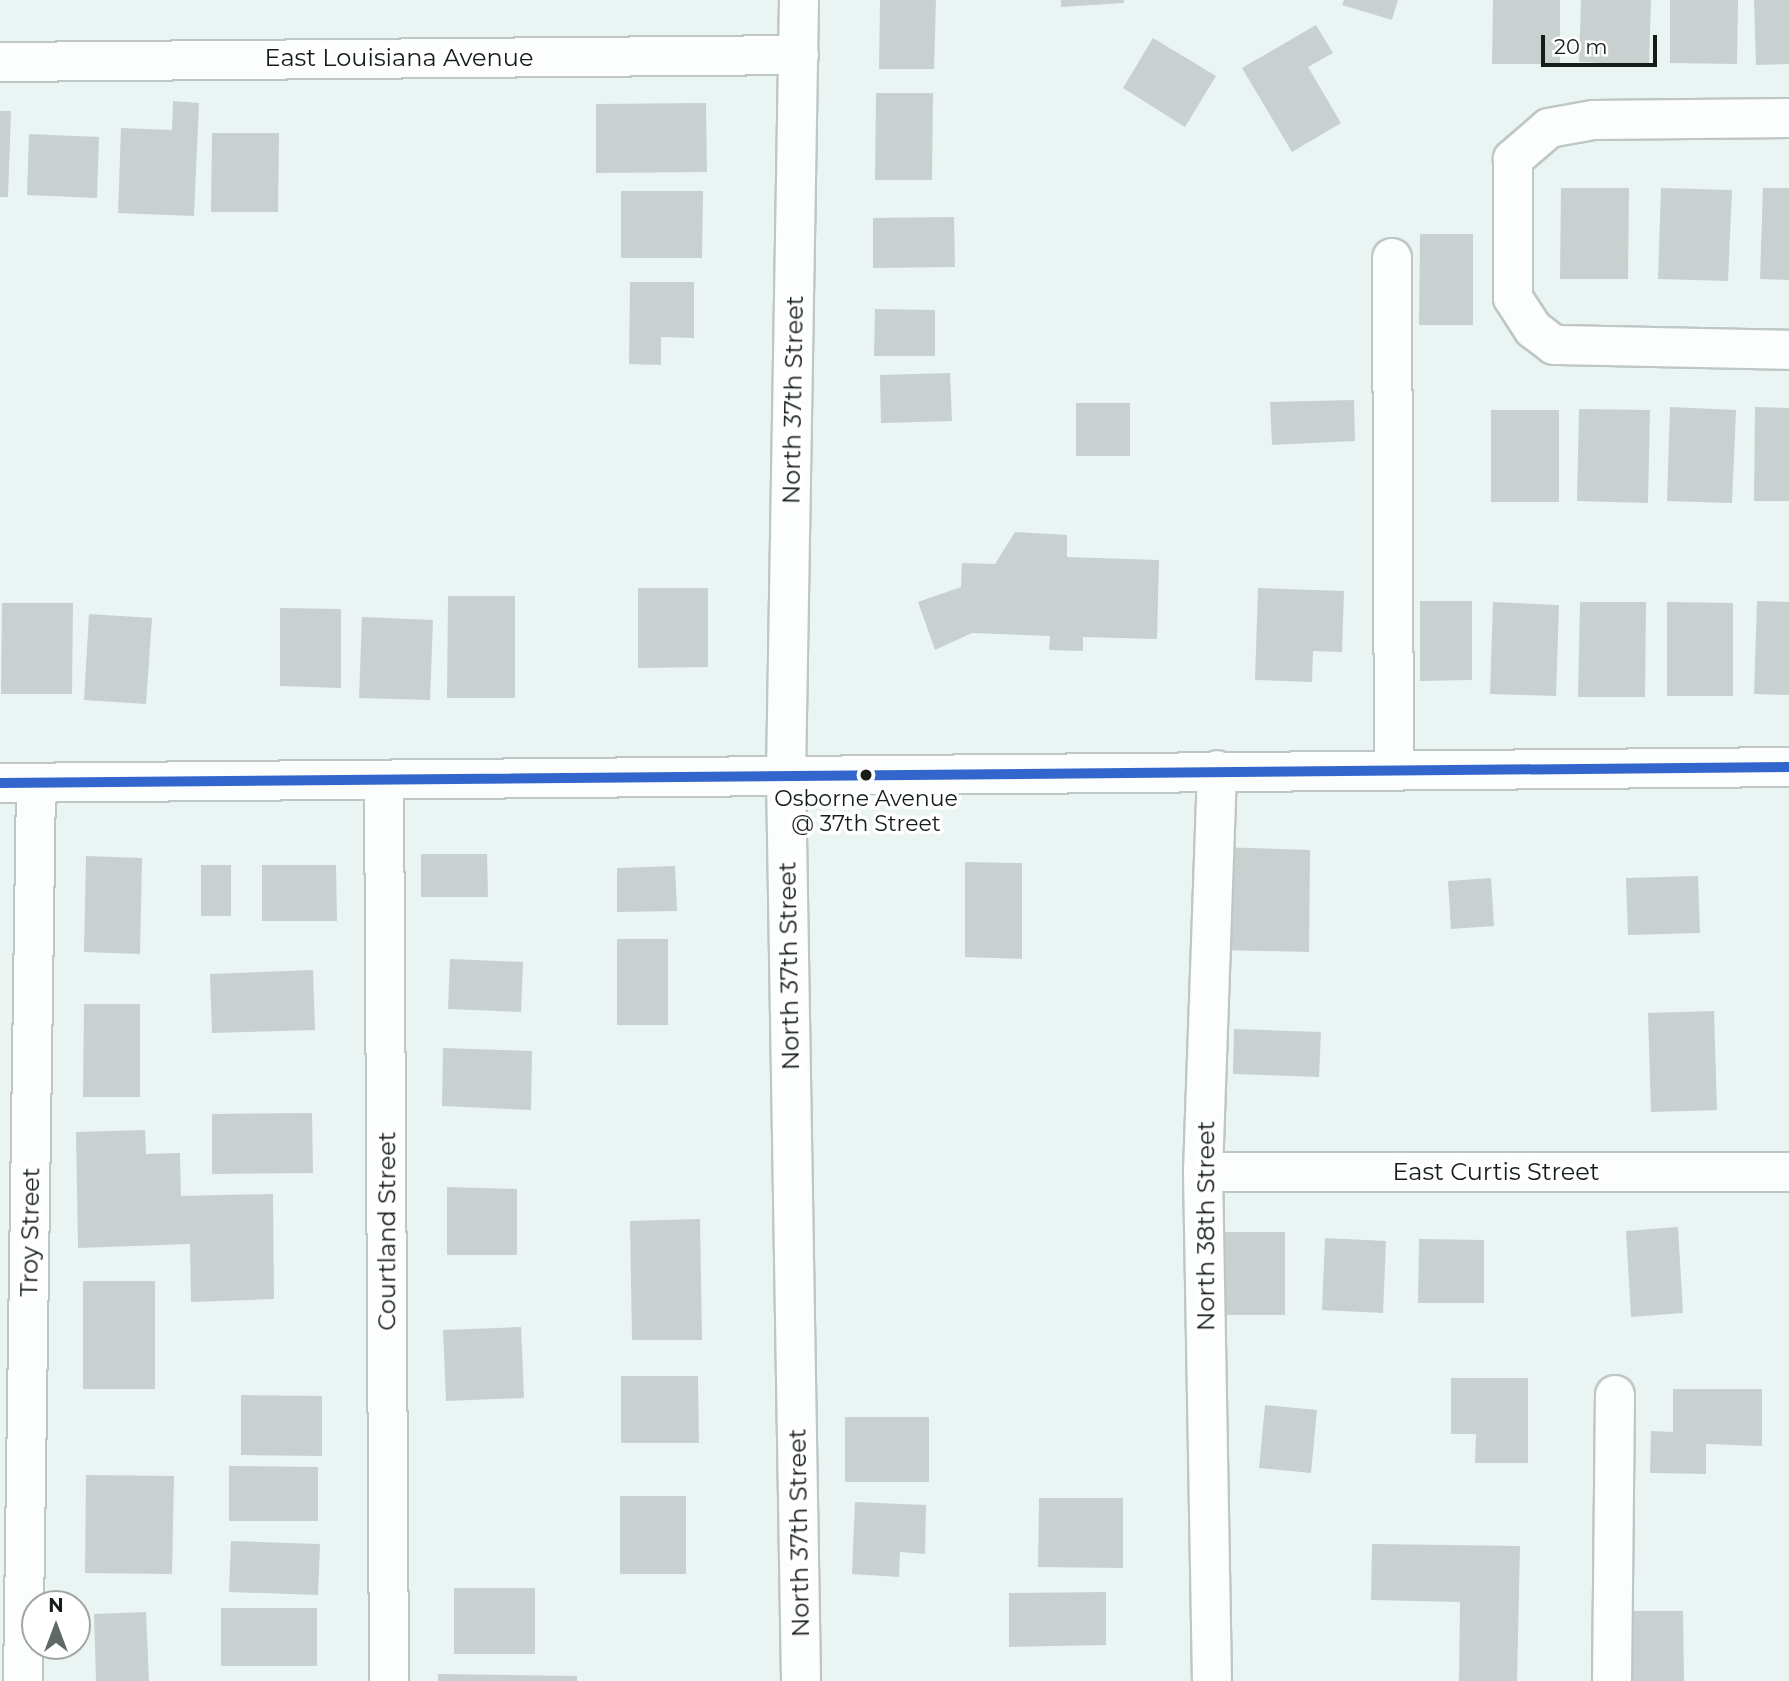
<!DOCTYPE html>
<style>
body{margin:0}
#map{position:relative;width:1789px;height:1681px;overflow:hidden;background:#eaf5f3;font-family:Montserrat,sans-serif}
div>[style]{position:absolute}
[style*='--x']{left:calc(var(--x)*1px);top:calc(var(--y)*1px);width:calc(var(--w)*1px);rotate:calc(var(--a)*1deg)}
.building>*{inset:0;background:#c8d1cf}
.roads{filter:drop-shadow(2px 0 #bfc7c6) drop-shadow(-2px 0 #bfc7c6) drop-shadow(0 2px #bfc7c6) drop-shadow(0 -2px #bfc7c6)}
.minor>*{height:38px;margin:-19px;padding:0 19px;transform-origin:19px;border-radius:19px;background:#fcfefd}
.bus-1>*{height:10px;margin:-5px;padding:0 5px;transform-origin:5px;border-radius:5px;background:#36c}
.dots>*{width:19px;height:19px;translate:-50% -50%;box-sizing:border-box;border:4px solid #fff;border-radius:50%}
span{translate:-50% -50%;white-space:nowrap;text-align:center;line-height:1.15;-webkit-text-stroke:7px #fff;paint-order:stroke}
.bus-label{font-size:22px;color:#151d1b}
.street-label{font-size:24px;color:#151d1b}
.north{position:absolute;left:21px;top:1590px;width:70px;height:70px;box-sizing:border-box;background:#fff;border:2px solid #a1a5a4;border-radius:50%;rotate:0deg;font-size:19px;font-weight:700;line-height:28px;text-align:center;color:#151d1b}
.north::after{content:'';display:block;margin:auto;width:24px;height:32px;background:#606967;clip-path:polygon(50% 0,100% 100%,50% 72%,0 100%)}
.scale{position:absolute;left:1541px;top:35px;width:116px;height:32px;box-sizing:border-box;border:4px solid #151d1b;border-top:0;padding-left:9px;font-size:21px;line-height:24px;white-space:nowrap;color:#151d1b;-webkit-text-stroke:5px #fff;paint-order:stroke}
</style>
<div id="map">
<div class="building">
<i style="clip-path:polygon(880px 0,936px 0,934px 69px,879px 69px)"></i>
<i style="clip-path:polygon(1061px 0,1124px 0,1124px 3px,1061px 7px)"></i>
<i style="clip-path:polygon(1344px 0,1398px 0,1392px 20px,1342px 5px)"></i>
<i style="clip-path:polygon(1493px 0,1560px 0,1560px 64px,1492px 64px)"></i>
<i style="clip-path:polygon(1581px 0,1651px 0,1649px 65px,1579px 62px)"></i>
<i style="clip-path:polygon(1670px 0,1738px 0,1737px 64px,1670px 63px)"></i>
<i style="clip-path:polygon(1754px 0,1789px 0,1789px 64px,1756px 65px)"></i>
<i style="clip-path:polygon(1316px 25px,1333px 53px,1308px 67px,1341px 123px,1292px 152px,1242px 68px)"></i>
<i style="clip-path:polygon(1153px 38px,1216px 76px,1185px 127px,1123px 88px)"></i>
<i style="clip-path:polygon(876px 93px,933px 93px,932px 180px,875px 180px)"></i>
<i style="clip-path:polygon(173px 101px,199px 103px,194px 216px,118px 213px,121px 128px,172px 130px)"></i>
<i style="clip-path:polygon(706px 103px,707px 172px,596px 173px,596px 104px)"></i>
<i style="clip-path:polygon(0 111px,11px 111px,8px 197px,0 197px)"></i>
<i style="clip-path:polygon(212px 133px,279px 133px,278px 212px,211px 212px)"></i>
<i style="clip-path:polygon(29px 134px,99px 137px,97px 198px,27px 195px)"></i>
<i style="clip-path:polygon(1561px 188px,1629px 188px,1628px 279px,1560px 279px)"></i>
<i style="clip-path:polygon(1661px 188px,1732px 190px,1728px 281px,1658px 279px)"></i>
<i style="clip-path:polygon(1763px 188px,1789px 188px,1789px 280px,1760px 279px)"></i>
<i style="clip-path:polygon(621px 191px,703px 191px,702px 258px,621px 258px)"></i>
<i style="clip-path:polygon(954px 217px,955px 267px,873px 268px,873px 218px)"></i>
<i style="clip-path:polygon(1420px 234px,1473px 234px,1473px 325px,1419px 325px)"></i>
<i style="clip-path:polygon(630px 282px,694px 282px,694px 338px,661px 337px,661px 365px,629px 364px)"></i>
<i style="clip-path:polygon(875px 309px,935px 310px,935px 356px,874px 356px)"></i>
<i style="clip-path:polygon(950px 373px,952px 421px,881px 423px,880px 375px)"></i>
<i style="clip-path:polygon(1354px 400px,1355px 441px,1272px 445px,1270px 402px)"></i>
<i style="clip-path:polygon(1076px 403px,1130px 403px,1130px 456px,1076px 456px)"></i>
<i style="clip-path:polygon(1670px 407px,1736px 410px,1732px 503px,1667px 501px)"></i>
<i style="clip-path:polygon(1755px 407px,1789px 408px,1789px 501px,1754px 501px)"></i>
<i style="clip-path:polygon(1579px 409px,1650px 410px,1648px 503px,1577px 501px)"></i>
<i style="clip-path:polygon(1491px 410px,1559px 410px,1559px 502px,1491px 502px)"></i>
<i style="clip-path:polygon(1015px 532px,1067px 535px,1067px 557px,1159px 560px,1157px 639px,1083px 637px,1083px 651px,1049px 650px,1050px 636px,972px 633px,935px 650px,918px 602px,961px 587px,962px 563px,995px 564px)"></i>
<i style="clip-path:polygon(638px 588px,708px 588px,708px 667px,638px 668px)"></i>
<i style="clip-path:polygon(1258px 588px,1344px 591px,1342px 652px,1313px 651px,1312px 682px,1255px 680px)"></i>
<i style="clip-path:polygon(448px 596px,515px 596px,515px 698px,447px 698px)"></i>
<i style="clip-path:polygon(1420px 601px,1472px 601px,1472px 680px,1420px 681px)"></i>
<i style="clip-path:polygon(1757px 601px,1789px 602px,1789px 695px,1754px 694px)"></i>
<i style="clip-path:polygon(1493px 602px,1559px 605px,1556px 696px,1490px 694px)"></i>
<i style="clip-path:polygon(1580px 602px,1646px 602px,1645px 697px,1578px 697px)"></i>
<i style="clip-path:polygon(1667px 602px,1733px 603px,1733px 696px,1667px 696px)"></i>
<i style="clip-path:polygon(2px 603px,73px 603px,72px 694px,1px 694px)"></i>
<i style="clip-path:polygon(280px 608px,341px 609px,341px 688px,280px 686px)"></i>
<i style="clip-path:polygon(89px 614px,152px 618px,146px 704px,84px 700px)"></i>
<i style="clip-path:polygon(362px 617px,433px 620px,430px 700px,359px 698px)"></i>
<i style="clip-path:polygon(1221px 847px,1310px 850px,1309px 952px,1220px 950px)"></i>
<i style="clip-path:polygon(421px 854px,487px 854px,488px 897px,421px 897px)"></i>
<i style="clip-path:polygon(86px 856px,142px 858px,140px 954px,84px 952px)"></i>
<i style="clip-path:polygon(965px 862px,1022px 863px,1022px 959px,965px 957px)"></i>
<i style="clip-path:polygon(201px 865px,231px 865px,231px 916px,201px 916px)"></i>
<i style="clip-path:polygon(262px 865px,336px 865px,337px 921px,262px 921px)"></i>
<i style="clip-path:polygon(675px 866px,677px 911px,617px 912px,617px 868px)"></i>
<i style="clip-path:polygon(1698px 876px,1700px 933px,1628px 935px,1626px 878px)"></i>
<i style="clip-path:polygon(1491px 878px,1494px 926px,1451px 929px,1448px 881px)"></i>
<i style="clip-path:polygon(617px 939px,668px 939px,668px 1025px,617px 1025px)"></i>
<i style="clip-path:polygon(450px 959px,523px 962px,521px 1012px,448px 1009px)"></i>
<i style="clip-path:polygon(313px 970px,315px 1030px,212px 1033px,210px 974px)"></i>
<i style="clip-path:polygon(84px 1004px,140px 1004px,140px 1097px,83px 1097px)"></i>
<i style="clip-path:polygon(1714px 1011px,1717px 1110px,1651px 1112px,1648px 1013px)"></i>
<i style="clip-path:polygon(1234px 1029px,1321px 1032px,1319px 1077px,1233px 1074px)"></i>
<i style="clip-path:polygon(443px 1048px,532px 1051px,531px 1110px,442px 1106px)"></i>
<i style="clip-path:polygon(312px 1113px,313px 1173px,212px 1174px,212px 1114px)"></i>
<i style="clip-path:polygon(145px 1130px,146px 1154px,180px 1153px,181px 1196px,273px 1194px,274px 1299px,191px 1302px,190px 1244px,78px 1248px,76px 1132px)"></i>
<i style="clip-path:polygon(447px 1187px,517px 1189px,517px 1255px,447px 1255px)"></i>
<i style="clip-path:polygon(700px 1219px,702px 1340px,632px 1340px,630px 1221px)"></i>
<i style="clip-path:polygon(1678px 1227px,1683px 1313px,1631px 1317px,1626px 1231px)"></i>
<i style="clip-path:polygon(1223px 1232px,1285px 1232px,1285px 1315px,1223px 1315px)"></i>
<i style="clip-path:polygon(1325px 1238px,1386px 1241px,1383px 1313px,1322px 1310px)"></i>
<i style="clip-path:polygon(1419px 1239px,1484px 1240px,1484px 1303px,1418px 1303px)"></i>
<i style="clip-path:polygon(83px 1281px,155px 1281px,155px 1389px,83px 1389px)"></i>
<i style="clip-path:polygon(521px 1327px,524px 1398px,446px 1401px,443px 1330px)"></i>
<i style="clip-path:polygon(621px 1376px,698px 1376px,699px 1443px,621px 1443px)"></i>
<i style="clip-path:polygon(1451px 1378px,1528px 1378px,1528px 1463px,1475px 1463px,1476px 1434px,1451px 1434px)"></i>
<i style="clip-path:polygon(1673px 1389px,1762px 1389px,1762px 1446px,1706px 1444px,1706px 1474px,1650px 1473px,1651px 1431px,1673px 1432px)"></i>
<i style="clip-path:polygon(241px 1395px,322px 1396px,322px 1456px,241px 1455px)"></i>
<i style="clip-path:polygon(1265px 1405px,1317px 1410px,1311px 1473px,1259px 1468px)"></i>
<i style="clip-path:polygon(845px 1417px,929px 1417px,929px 1482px,845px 1482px)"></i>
<i style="clip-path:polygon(229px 1466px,318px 1467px,318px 1521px,229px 1521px)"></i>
<i style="clip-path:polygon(86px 1475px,174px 1476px,172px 1574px,85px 1573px)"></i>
<i style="clip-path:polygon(620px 1496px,686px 1496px,686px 1574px,620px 1574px)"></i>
<i style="clip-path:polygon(1039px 1498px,1123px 1498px,1123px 1568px,1038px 1567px)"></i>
<i style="clip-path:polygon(855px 1502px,926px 1505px,925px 1554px,900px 1552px,899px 1577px,852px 1574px)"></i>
<i style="clip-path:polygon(231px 1541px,320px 1544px,318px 1595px,229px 1592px)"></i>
<i style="clip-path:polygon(1372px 1544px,1520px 1546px,1517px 1681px,1459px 1681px,1460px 1602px,1371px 1600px)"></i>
<i style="clip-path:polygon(454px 1588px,535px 1588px,535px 1654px,454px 1654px)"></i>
<i style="clip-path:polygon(1106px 1592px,1106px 1645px,1009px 1647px,1009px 1593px)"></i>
<i style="clip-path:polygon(221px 1608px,317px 1608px,317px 1666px,221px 1666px)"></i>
<i style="clip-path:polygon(1627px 1611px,1683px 1611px,1684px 1681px,1627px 1681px)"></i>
<i style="clip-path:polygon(146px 1612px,149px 1681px,96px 1681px,94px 1614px)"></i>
<i style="clip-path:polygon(438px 1674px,577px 1676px,577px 1681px,438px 1681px)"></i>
</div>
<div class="roads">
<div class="minor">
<i style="--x:799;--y:0;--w:775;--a:90.96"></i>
<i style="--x:786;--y:775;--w:906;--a:89.05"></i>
<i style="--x:0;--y:62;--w:799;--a:-0.5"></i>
<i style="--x:1789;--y:118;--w:196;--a:179.4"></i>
<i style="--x:1593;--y:120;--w:45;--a:169.7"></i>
<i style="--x:1549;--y:128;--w:48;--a:139.3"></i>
<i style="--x:1513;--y:159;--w:139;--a:90"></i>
<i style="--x:1513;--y:298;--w:37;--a:57"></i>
<i style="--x:1533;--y:329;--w:26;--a:37"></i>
<i style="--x:1554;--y:345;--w:235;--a:1.2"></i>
<i style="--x:1392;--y:258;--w:511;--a:89.78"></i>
<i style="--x:384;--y:782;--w:899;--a:89.68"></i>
<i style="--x:0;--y:783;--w:1789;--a:-0.51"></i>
<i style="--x:1203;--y:1172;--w:586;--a:0"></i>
<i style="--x:23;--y:1681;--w:898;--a:-89.17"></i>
<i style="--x:1212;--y:1681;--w:509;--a:-91.01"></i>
<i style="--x:1203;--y:1172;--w:402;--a:-88"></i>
<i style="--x:1612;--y:1681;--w:286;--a:-89.4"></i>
</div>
</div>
<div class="bus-1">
<i style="--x:0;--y:783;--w:1789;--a:-0.51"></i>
</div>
<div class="dots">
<i style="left:866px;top:775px;background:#151d1b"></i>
</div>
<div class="bus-label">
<span style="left:866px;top:811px">Osborne Avenue<br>@ 37th Street</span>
</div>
<div class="street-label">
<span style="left:399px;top:58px">East Louisiana Avenue</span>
<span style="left:793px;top:400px;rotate:-89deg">North 37th Street</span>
<span style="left:789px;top:966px;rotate:-91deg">North 37th Street</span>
<span style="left:1496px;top:1172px">East Curtis Street</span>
<span style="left:1206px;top:1226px;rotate:-90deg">North 38th Street</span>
<span style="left:387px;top:1231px;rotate:-90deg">Courtland Street</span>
<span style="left:30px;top:1232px;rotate:-89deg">Troy Street</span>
<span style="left:799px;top:1533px;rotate:-91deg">North 37th Street</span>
</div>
<div class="north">N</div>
<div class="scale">20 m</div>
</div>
